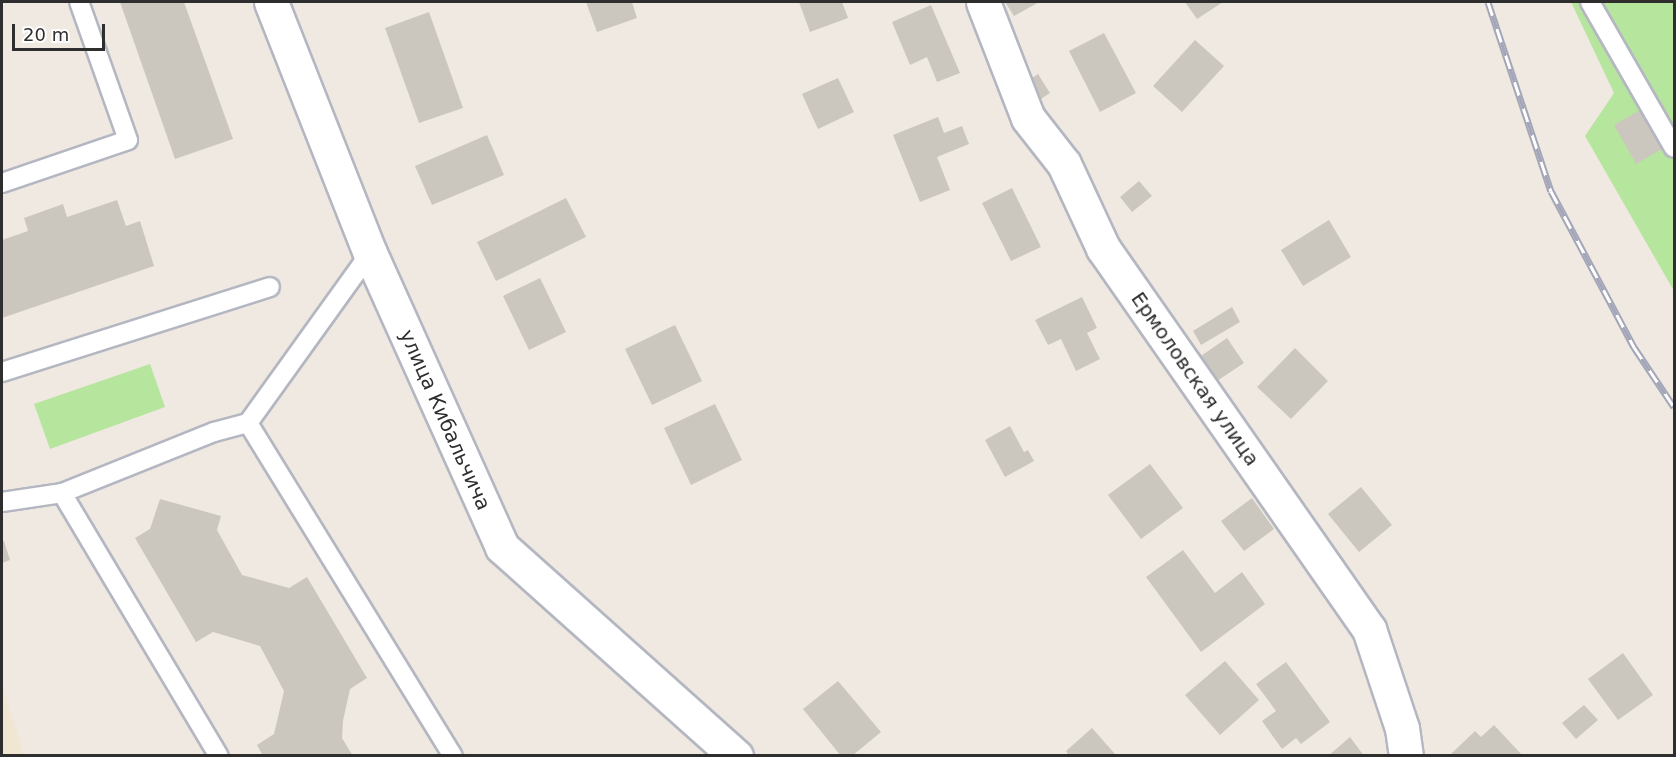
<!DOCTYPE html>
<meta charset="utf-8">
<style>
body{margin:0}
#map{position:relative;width:1676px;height:757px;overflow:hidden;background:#efe9e1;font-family:"DejaVu Sans",sans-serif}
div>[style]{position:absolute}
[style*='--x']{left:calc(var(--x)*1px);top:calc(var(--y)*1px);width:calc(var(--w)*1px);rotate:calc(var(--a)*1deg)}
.education>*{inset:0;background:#f0e6d1}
.green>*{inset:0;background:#b6e59e}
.building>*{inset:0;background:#cbc7bf}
.roads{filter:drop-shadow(2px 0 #b4b7c1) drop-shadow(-2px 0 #b4b7c1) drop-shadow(0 2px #b4b7c1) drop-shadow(0 -2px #b4b7c1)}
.service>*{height:18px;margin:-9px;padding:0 9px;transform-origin:9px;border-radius:9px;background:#fff}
.minor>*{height:33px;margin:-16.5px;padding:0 16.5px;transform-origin:16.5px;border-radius:16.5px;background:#fff}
.tertiary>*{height:33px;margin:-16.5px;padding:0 16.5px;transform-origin:16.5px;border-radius:16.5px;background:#fff}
.rail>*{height:7px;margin-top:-3.5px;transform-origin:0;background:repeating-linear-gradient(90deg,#fff 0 14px,#a3a6b8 0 28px);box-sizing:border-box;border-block:2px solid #a3a6b8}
span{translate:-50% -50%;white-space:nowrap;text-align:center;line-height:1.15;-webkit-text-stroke:4.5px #fff;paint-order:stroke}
.street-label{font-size:20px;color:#2e2e2e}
.frame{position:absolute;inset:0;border:3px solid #2e2e2e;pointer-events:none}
.scale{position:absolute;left:12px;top:24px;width:93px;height:27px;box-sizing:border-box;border:3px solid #2e2e2e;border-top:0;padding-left:8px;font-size:18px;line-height:21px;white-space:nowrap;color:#2e2e2e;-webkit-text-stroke:4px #fff;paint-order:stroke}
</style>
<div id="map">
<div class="education">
<i style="clip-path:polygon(2px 685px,24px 755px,2px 755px)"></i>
</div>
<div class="green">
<i style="clip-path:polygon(1571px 2px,1674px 2px,1674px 291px,1585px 136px,1614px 93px)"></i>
<i style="clip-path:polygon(150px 364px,165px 407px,50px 449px,34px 404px)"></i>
</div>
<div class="building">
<i style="clip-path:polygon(120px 2px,184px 2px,233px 139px,175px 159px)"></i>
<i style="clip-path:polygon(586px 2px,632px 2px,637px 18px,597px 32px)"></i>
<i style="clip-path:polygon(799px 2px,842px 2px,848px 18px,810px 32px)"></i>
<i style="clip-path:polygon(1005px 2px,1039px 2px,1014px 16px)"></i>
<i style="clip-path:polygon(1185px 2px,1223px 2px,1197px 19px)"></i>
<i style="clip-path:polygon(931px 5px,960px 73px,937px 82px,927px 57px,910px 65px,892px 22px)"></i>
<i style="clip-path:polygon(429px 12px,463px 108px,419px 123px,385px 28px)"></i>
<i style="clip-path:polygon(1104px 33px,1136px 93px,1100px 112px,1069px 51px)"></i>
<i style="clip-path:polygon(1195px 40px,1224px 66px,1182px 112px,1153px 86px)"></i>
<i style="clip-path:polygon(1038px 74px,1050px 93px,1035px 103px,1023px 84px)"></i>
<i style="clip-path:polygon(838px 78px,854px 112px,818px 129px,802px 94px)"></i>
<i style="clip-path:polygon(1640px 110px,1662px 149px,1636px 164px,1614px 125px)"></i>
<i style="clip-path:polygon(938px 117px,944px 133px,962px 126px,969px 144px,937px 157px,950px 190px,920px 202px,893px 135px)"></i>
<i style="clip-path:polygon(487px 135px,504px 175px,432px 205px,415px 166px)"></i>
<i style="clip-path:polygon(1139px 181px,1152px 196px,1132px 212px,1120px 197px)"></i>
<i style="clip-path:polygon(1012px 188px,1041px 247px,1011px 261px,982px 203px)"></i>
<i style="clip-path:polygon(566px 198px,586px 237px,496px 281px,477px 242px)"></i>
<i style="clip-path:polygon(117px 200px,126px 226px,140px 221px,154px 266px,2px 318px,2px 240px,28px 231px,24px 218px,63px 204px,67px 217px)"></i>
<i style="clip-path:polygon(1329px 220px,1351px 257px,1303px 286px,1281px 250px)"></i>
<i style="clip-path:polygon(540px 278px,566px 332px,529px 350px,503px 296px)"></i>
<i style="clip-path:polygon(1082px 297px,1097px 328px,1087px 333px,1100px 359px,1076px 371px,1061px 339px,1048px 345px,1035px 320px)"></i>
<i style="clip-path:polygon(1232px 307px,1240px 322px,1201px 345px,1193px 331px)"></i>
<i style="clip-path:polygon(675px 325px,702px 381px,652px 405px,625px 349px)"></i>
<i style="clip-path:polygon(1227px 338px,1244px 363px,1214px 383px,1198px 358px)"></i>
<i style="clip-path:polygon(1295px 348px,1328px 381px,1291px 419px,1257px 387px)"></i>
<i style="clip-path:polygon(715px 404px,742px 460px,691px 485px,664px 428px)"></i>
<i style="clip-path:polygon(1010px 426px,1024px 452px,1028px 450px,1034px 461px,1005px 477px,985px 440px)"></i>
<i style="clip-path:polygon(1150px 464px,1183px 508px,1141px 539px,1108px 495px)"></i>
<i style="clip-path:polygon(1361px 487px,1392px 525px,1359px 552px,1328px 514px)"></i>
<i style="clip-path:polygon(1252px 498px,1274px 529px,1244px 551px,1221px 521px)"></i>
<i style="clip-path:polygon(160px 499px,221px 516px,217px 530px,242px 575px,289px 588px,307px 577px,367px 678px,350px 689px,343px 721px,342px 738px,353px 756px,263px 756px,257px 745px,274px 734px,284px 691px,260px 646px,213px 632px,196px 642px,135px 538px,150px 529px)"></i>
<i style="clip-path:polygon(4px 541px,10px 560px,2px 563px,2px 542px)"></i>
<i style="clip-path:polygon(1183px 550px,1215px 593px,1242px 572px,1265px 604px,1201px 652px,1146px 577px)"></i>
<i style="clip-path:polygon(1623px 653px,1653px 695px,1618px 720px,1588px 679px)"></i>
<i style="clip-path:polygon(1225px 661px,1259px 700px,1220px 735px,1185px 695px)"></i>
<i style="clip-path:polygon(1286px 662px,1330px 722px,1301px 744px,1296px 738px,1282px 749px,1262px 721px,1276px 711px,1256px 684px)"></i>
<i style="clip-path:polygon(838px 681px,881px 732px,852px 756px,841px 756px,803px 709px)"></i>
<i style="clip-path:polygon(1584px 705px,1598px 720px,1576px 739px,1562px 723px)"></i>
<i style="clip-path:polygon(1494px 725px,1523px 756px,1451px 754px,1475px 731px,1481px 737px)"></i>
<i style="clip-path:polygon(1092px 728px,1115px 754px,1069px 756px,1066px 751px)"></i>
<i style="clip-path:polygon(1350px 737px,1364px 756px,1328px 756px)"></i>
</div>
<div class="roads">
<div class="service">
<i style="--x:1590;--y:2;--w:168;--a:60.1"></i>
<i style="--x:2;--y:183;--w:133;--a:-18.8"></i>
<i style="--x:128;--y:140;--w:146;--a:-109.5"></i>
<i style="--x:2;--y:372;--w:281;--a:-17.6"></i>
<i style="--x:248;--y:423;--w:391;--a:58.4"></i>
<i style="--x:62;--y:493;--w:306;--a:59.2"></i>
<i style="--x:2;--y:502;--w:61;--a:-8.5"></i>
<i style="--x:62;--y:493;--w:164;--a:-21.9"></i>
<i style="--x:214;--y:432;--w:35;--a:-15"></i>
<i style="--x:248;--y:423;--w:209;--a:-54.3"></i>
</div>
<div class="minor">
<i style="--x:983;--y:2;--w:124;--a:68.8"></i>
<i style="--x:1028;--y:118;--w:58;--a:52"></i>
<i style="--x:1064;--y:164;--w:93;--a:65.1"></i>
<i style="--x:1103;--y:248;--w:465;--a:55.1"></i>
<i style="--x:1369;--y:629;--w:104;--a:71.6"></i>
<i style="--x:1402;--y:728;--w:28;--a:82"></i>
</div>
<div class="tertiary">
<i style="--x:271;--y:2;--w:270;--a:68.5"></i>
<i style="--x:370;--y:253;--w:322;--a:65.8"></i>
<i style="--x:502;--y:547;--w:314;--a:41.8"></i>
</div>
</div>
<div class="rail">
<i style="--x:1488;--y:2;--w:199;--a:71.6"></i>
<i style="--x:1551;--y:191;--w:177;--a:62"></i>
<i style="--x:1634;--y:347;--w:72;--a:56.3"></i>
</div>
<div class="street-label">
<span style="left:1195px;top:379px;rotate:55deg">Ермоловская улица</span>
<span style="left:445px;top:420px;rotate:66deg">улица Кибальчича</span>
</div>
<div class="frame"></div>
<div class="scale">20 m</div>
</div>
